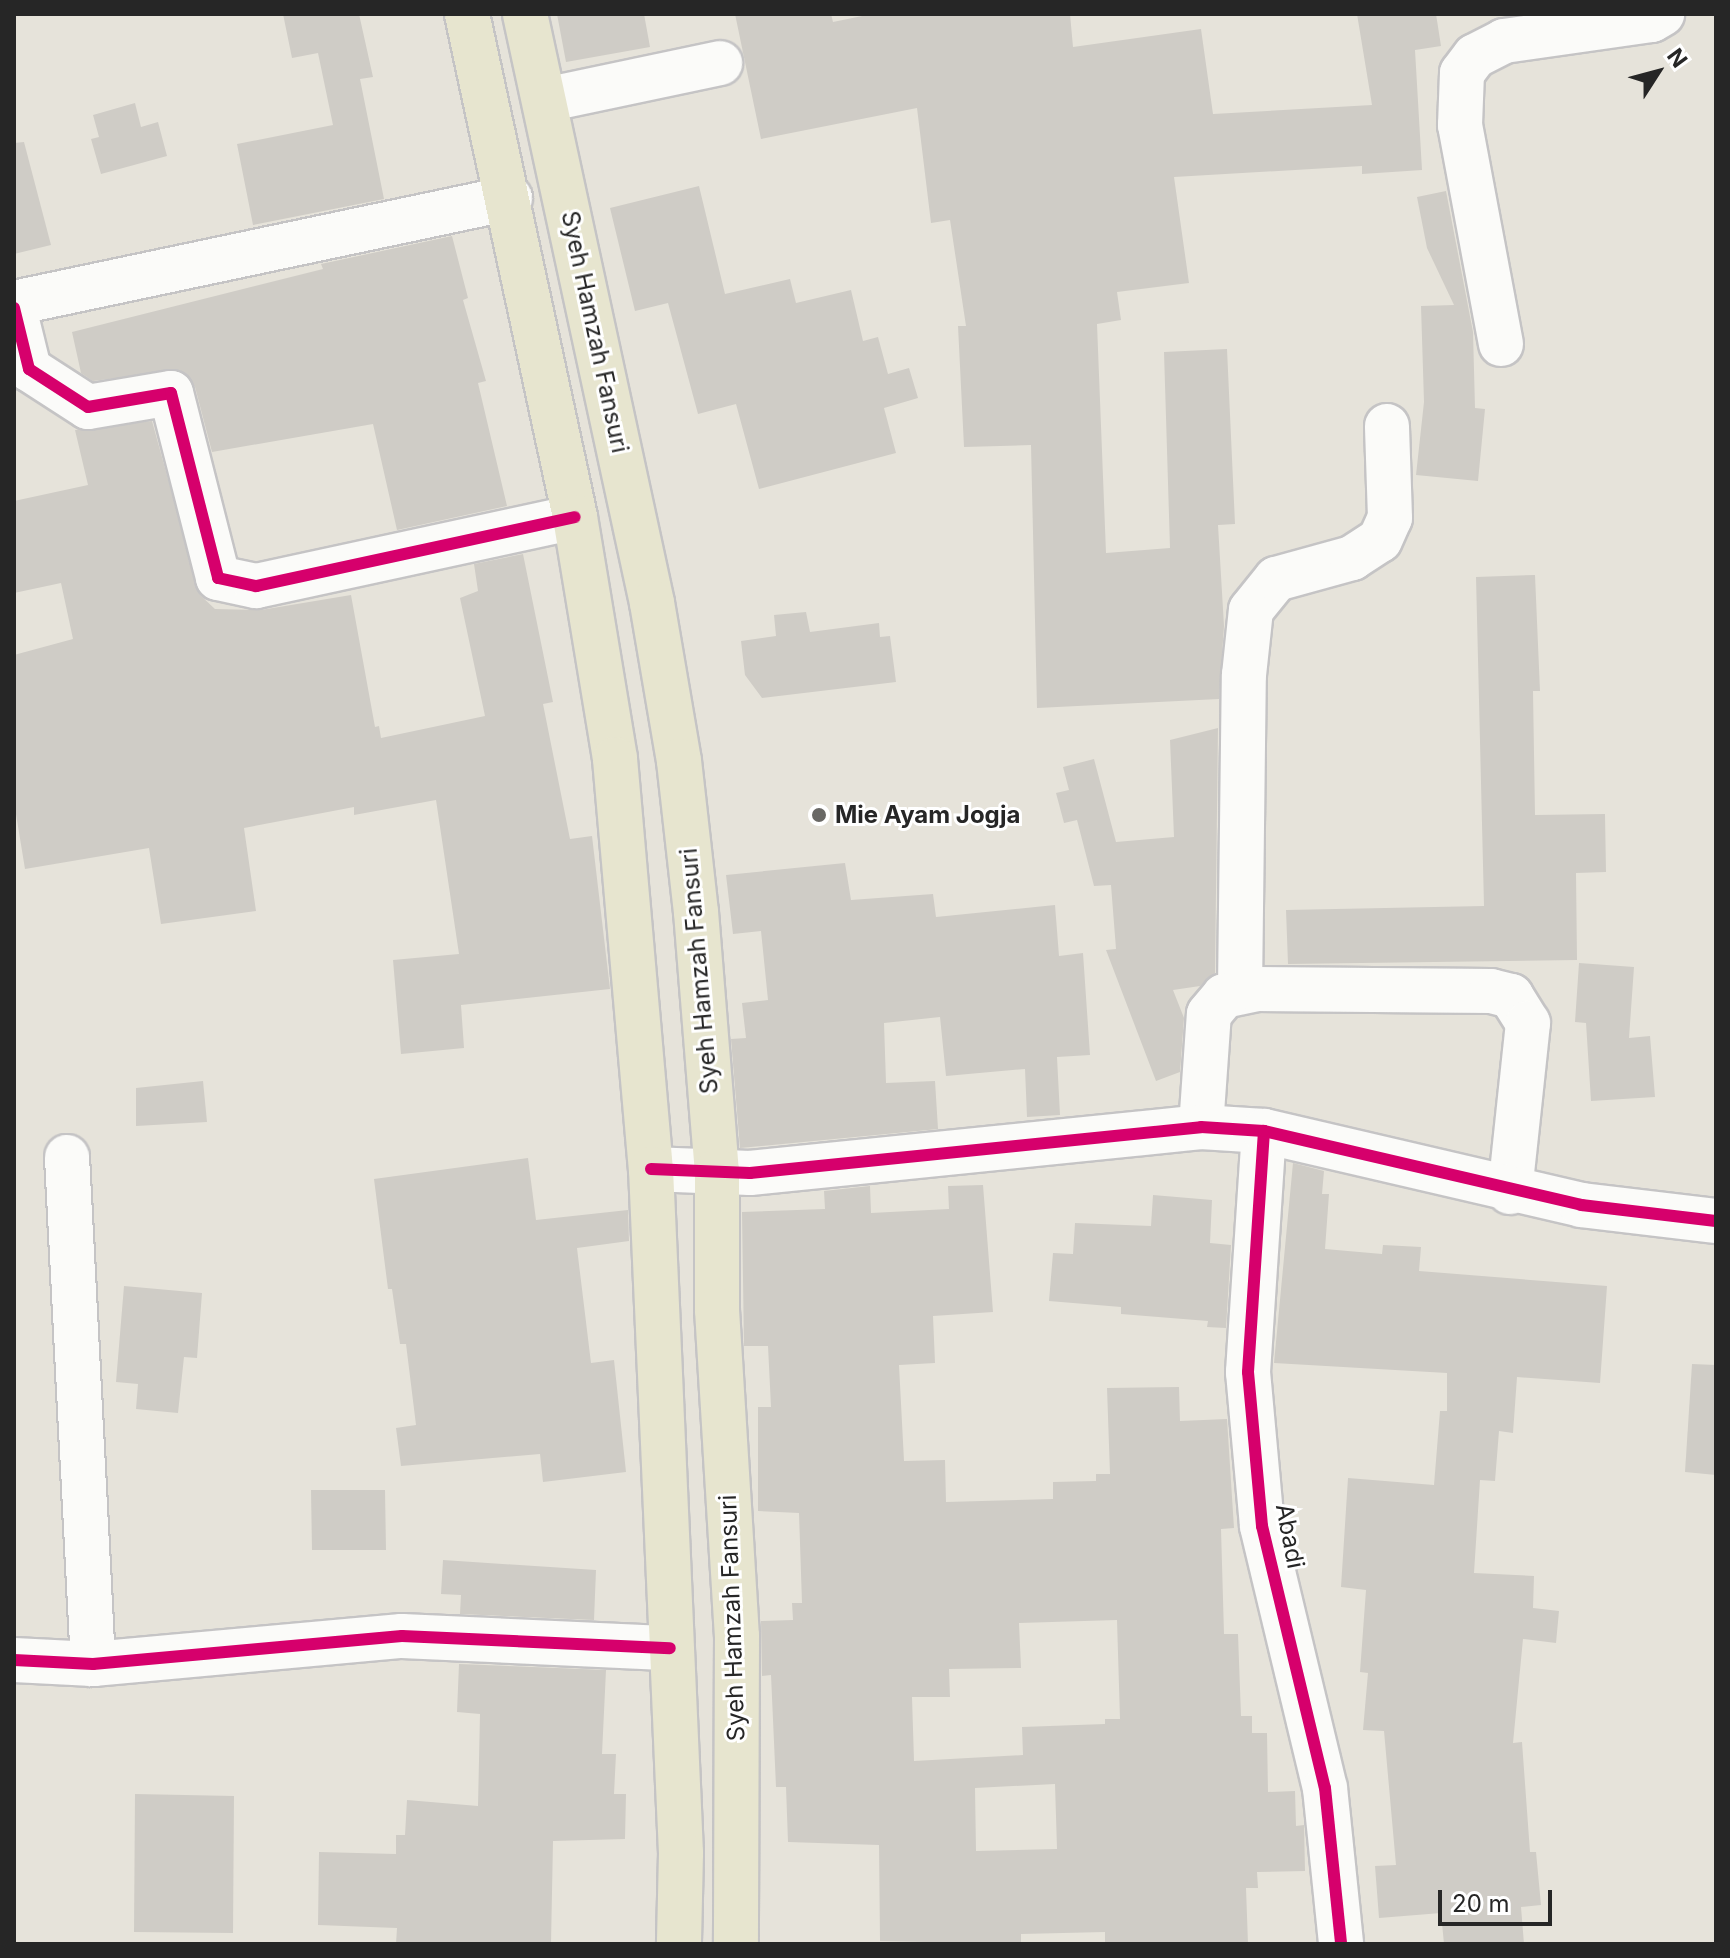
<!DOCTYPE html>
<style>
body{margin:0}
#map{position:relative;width:1730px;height:1958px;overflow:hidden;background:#e6e3da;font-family:Inter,sans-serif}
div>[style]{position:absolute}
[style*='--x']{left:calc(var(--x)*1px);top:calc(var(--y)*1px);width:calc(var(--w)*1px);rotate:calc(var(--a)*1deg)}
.building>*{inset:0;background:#cfccc6}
.roads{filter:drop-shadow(2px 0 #c5c4c5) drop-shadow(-2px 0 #c5c4c5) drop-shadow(0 2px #c5c4c5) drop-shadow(0 -2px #c5c4c5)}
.minor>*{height:44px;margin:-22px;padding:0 22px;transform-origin:22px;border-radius:22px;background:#fbfbf9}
.major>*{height:44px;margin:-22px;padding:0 22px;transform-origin:22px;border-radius:22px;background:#e7e5cf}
.cycleway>*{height:12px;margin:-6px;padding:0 6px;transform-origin:6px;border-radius:6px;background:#d6006c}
.dots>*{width:22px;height:22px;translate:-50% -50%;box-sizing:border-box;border:4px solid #fff;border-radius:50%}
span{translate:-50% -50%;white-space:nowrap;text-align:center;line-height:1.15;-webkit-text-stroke:6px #fff;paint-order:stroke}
.street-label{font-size:24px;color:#262626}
.poi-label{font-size:24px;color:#262626;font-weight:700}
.left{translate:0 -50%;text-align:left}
.frame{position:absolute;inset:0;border:16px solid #262626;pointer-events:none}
.north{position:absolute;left:1618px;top:32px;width:80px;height:80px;-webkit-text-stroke:6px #fff;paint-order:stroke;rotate:54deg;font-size:22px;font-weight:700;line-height:32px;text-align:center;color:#262626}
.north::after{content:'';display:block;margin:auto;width:28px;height:36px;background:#262626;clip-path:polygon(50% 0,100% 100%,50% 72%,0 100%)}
.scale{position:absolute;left:1438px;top:1890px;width:114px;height:36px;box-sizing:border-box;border:4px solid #262626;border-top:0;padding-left:10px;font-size:24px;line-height:28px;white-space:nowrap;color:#262626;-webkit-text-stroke:6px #fff;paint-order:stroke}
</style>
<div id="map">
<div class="building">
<i style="clip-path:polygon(283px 14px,359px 14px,373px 77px,360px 79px,384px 199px,253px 225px,237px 144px,333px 125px,318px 53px,292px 58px)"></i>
<i style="clip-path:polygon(557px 14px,644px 14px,650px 47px,566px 62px)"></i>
<i style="clip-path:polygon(735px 14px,831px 14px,833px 22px,872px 14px,1070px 14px,1073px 47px,1201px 29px,1213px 114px,1372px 105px,1357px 14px,1436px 14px,1441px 46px,1415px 50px,1422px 170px,1362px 174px,1362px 166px,1174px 177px,1189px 283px,1117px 292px,1121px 320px,1097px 324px,1106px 553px,1170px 548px,1164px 352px,1227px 349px,1235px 524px,1218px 525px,1224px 626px,1219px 699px,1037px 708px,1031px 445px,964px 447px,958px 326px,966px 326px,950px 220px,931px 223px,917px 108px,761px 139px)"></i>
<i style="clip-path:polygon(135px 103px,141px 127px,158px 122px,167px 156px,101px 174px,91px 139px,99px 137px,93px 115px)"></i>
<i style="clip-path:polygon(24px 142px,51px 245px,14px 254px,14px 143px)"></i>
<i style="clip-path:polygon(699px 186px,725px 294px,790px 279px,796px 303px,851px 290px,863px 341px,878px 337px,888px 374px,909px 368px,918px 398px,884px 408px,896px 453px,759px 489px,736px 404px,698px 414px,668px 303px,635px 311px,610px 208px)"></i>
<i style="clip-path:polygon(1446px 191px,1473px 332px,1475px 408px,1485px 409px,1478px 481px,1416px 475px,1424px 402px,1421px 306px,1454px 305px,1427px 248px,1417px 197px)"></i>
<i style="clip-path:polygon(452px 236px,468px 298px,463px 300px,486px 381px,478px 383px,507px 506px,397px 530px,373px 424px,212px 452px,195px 387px,180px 370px,93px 381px,81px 373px,72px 332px,323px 269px,321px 264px)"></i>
<i style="clip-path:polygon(152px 421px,200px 595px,215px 609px,261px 610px,351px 595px,375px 727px,379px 726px,381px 738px,485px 716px,460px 598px,478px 591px,474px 564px,523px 554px,553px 702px,543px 704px,570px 839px,592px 836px,610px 989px,461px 1005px,464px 1048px,401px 1054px,393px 960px,459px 954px,436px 800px,354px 815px,354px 807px,244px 828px,256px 911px,161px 924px,149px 848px,25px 869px,14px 802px,14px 655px,73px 639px,61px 583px,14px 593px,14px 501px,88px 485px,75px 430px)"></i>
<i style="clip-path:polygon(1535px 575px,1540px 691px,1533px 691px,1535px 815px,1605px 814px,1606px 872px,1576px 873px,1577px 960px,1288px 964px,1286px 910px,1484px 906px,1476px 577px)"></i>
<i style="clip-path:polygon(806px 612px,810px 632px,879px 623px,880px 637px,890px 636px,896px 682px,762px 698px,745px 675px,741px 641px,776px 636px,774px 615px)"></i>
<i style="clip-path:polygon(1218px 728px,1215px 973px,1200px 986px,1173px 990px,1184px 1018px,1180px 1072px,1156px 1081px,1106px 950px,1116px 949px,1111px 885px,1094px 886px,1077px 820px,1064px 823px,1056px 793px,1069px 790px,1063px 767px,1094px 759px,1116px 842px,1174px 837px,1170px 740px)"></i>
<i style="clip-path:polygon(845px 863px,851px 900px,933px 894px,936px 917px,1055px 905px,1059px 956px,1083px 953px,1090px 1055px,1057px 1057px,1060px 1115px,1027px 1117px,1025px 1069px,946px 1076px,940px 1017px,884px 1023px,886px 1083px,935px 1081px,938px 1129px,740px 1148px,731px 1039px,746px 1038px,742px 1003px,768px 1000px,761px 931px,733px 934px,726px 875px)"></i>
<i style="clip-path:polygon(1579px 963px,1634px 967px,1629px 1038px,1650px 1036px,1655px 1097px,1591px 1101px,1586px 1023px,1575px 1022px)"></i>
<i style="clip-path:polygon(203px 1081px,207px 1122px,136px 1126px,136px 1088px)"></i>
<i style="clip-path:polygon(528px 1158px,536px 1220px,628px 1210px,629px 1241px,577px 1248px,591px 1363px,614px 1360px,626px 1472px,543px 1482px,540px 1454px,401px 1466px,396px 1428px,416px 1425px,406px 1344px,400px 1344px,392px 1289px,388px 1289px,374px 1179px)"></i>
<i style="clip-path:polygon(1293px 1163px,1324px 1171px,1322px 1194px,1329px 1194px,1325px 1249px,1382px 1254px,1383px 1245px,1421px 1247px,1419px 1271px,1607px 1286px,1600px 1383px,1517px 1377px,1513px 1433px,1499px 1431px,1495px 1481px,1480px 1480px,1474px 1573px,1534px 1576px,1533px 1608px,1559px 1611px,1556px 1643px,1523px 1639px,1513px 1743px,1522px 1742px,1530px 1852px,1536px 1852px,1541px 1905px,1521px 1907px,1524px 1944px,1444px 1944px,1441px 1913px,1379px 1918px,1375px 1866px,1396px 1865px,1384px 1731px,1363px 1730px,1368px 1673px,1360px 1672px,1366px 1590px,1341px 1587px,1348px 1478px,1434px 1485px,1440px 1411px,1447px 1411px,1447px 1373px,1274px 1363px)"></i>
<i style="clip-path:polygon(evenodd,983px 1185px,993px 1312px,933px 1316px,935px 1363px,899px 1365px,904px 1461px,945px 1460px,946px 1502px,1053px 1499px,1053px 1482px,1096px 1481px,1096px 1474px,1110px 1474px,1107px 1388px,1179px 1387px,1180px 1421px,1227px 1419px,1234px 1528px,1221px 1529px,1224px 1634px,1238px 1634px,1241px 1716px,1252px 1716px,1252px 1733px,1267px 1733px,1268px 1792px,1295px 1791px,1296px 1826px,1304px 1825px,1305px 1871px,1257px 1872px,1258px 1888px,1246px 1888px,1248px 1944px,1105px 1944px,1105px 1932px,1021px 1934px,1021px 1944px,880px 1941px,879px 1845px,788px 1842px,786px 1787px,776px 1787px,771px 1675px,762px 1676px,761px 1621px,793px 1620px,792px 1603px,802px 1603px,799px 1513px,758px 1511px,758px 1407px,771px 1407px,768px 1346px,744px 1346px,742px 1212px,825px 1209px,824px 1191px,870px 1186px,871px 1213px,949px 1209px,948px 1186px,983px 1185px,1117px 1620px,1120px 1719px,1105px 1719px,1105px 1724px,1022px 1727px,1023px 1755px,914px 1761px,912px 1697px,950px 1697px,949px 1669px,1021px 1668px,1019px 1623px,1117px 1620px,983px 1185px,1055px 1784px,1057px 1849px,976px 1851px,975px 1788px,1055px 1784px)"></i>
<i style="clip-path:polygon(1153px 1195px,1212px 1200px,1210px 1243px,1231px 1245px,1226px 1328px,1207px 1327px,1208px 1321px,1121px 1314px,1121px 1307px,1049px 1301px,1053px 1253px,1073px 1254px,1075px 1223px,1151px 1226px)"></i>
<i style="clip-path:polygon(124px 1286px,202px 1293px,197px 1358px,184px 1357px,178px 1413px,136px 1409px,138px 1384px,116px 1382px)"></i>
<i style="clip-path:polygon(1692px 1364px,1716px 1365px,1716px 1475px,1685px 1472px)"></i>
<i style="clip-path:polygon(311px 1490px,385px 1490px,386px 1550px,312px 1550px)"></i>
<i style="clip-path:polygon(443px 1560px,596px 1570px,594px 1620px,460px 1614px,461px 1595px,441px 1594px)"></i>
<i style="clip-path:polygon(459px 1664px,606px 1670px,602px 1754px,616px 1754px,614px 1794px,626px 1794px,625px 1839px,553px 1841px,551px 1944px,396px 1944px,397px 1928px,318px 1925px,319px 1852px,396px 1854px,396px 1835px,405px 1835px,407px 1800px,478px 1806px,480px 1714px,457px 1712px)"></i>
<i style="clip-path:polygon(135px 1794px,234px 1796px,233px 1933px,134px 1932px)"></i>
</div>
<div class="roads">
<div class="minor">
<i style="--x:545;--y:100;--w:179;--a:-11.9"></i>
<i style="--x:14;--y:303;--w:507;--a:-11.95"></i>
<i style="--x:14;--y:308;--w:63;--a:76.2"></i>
<i style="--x:29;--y:369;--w:70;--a:32.8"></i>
<i style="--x:88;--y:407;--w:84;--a:-9.6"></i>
<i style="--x:171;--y:393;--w:191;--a:75.7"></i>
<i style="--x:218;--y:578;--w:39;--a:12"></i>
<i style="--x:256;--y:586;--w:326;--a:-12.2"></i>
<i style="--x:1501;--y:344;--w:223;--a:-100.6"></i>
<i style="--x:1460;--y:125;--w:52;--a:-87.8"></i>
<i style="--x:1462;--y:73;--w:21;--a:-53"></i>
<i style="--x:1475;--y:56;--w:33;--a:-27"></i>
<i style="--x:1504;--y:41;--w:149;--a:-8.1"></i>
<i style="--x:1652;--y:20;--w:12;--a:-31"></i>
<i style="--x:1240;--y:990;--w:315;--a:-89.3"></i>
<i style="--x:1244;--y:675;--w:65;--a:-83.9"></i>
<i style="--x:1251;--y:610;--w:40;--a:-51"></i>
<i style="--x:1276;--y:579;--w:79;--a:-15.4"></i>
<i style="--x:1352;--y:558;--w:33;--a:-33"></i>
<i style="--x:1380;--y:540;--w:24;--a:-66"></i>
<i style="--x:1390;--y:518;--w:92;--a:-91.9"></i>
<i style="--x:1201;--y:1127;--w:113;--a:-86"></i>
<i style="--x:1209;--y:1014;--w:23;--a:-50"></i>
<i style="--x:1224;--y:996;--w:33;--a:-12"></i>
<i style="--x:1256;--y:989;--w:235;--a:0.5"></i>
<i style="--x:1491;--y:991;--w:21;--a:14"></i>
<i style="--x:1511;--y:996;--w:32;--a:58"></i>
<i style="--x:1528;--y:1023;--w:170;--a:96.1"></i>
<i style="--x:1264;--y:1131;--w:242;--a:93.8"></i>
<i style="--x:1248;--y:1372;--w:155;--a:84.8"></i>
<i style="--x:1262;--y:1526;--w:269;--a:76.5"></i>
<i style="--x:1325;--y:1788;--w:157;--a:84.1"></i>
<i style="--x:67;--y:1157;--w:508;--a:87.06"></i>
<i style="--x:651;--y:1169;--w:99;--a:2.3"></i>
<i style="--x:750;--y:1173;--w:453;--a:-5.8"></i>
<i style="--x:1201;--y:1127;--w:63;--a:3.6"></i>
<i style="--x:1264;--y:1131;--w:326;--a:13.1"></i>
<i style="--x:1581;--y:1205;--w:136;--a:6.8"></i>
<i style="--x:14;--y:1660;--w:79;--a:2.9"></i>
<i style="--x:93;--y:1664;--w:310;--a:-5.2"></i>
<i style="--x:402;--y:1636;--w:268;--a:2.6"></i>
</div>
<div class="major">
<i style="--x:467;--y:14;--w:514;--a:77.88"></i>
<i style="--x:575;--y:517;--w:245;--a:80.6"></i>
<i style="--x:615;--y:759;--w:412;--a:85"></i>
<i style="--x:651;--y:1169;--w:685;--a:87.49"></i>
<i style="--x:681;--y:1853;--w:91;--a:91.3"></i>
<i style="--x:525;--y:14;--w:603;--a:77.83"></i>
<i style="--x:652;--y:603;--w:160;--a:80.3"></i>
<i style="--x:679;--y:761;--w:152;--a:83.6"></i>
<i style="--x:696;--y:912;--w:260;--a:85.4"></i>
<i style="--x:717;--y:1171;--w:139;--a:90"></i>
<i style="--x:717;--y:1310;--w:327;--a:86.5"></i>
<i style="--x:737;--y:1636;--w:308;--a:90.2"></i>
</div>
</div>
<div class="cycleway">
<i style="--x:14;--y:308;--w:63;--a:76.2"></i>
<i style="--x:29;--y:369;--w:70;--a:32.8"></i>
<i style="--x:88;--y:407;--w:84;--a:-9.6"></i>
<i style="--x:171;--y:393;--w:191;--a:75.7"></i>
<i style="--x:218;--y:578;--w:39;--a:12"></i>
<i style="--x:256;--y:586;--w:326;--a:-12.2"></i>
<i style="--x:1264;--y:1131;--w:242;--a:93.8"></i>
<i style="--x:1248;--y:1372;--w:155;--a:84.8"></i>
<i style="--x:1262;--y:1526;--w:269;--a:76.5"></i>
<i style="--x:1325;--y:1788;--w:157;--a:84.1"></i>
<i style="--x:651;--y:1169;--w:99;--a:2.3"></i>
<i style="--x:750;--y:1173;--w:453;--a:-5.8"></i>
<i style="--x:1201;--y:1127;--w:63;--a:3.6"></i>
<i style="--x:1264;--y:1131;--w:326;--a:13.1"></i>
<i style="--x:1581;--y:1205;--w:136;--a:6.8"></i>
<i style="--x:14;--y:1660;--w:79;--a:2.9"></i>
<i style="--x:93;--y:1664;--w:310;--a:-5.2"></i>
<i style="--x:402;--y:1636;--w:268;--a:2.6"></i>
</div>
<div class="dots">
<i style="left:819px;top:815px;background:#696865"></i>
</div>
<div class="street-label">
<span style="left:595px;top:332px;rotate:78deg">Syeh Hamzah Fansuri</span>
<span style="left:699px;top:971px;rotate:-95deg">Syeh Hamzah Fansuri</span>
<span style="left:1290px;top:1536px;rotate:79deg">Abadi</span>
<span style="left:732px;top:1618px;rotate:-92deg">Syeh Hamzah Fansuri</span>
</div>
<div class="poi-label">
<span class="left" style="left:835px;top:815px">Mie Ayam Jogja</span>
</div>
<div class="frame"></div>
<div class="north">N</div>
<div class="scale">20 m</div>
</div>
